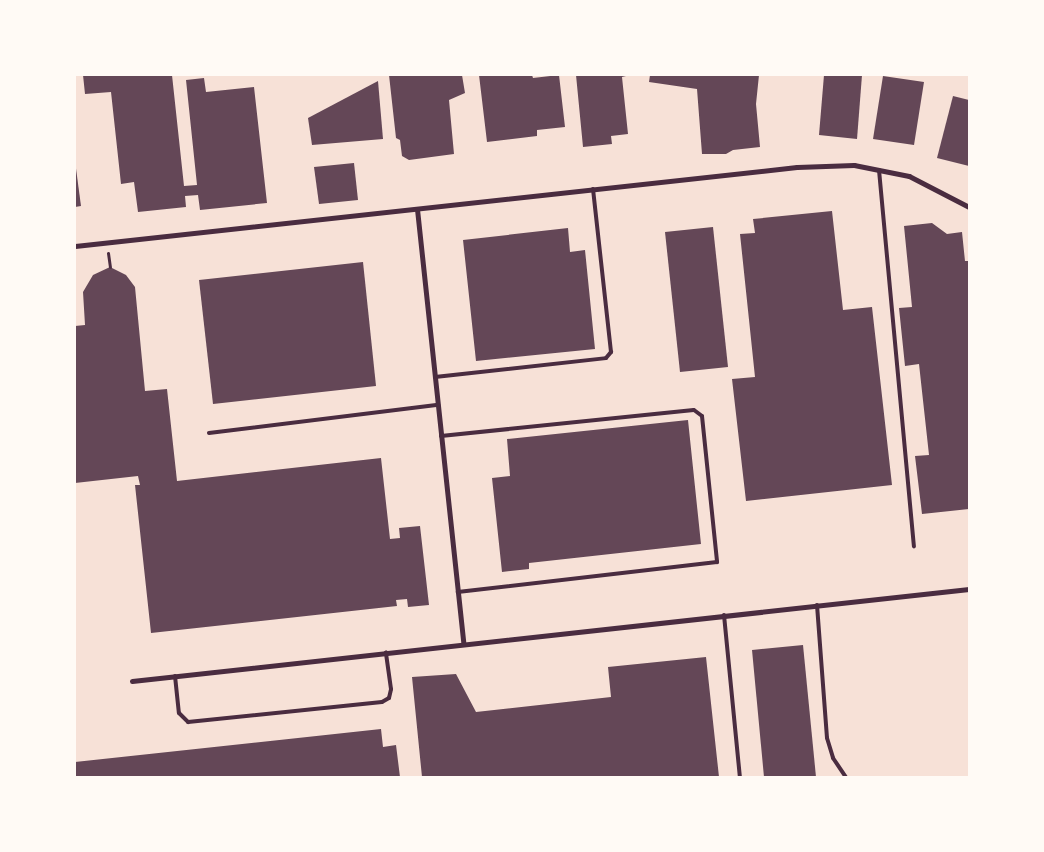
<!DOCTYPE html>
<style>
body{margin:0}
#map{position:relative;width:1044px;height:852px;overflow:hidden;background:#f7e1d7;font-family:"Noto Sans",sans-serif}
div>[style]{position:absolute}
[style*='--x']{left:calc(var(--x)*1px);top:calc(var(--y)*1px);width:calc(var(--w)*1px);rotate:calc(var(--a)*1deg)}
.building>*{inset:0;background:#644757}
.path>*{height:3px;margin:-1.5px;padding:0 1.5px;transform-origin:1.5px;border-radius:1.5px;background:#4a2c40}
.service>*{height:4px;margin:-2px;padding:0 2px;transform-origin:2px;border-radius:2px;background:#4a2c40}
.minor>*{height:5px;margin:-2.5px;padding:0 2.5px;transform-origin:2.5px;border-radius:2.5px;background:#4a2c40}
span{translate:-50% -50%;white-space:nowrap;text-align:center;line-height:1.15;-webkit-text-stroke:4.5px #fffaf5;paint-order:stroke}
.frame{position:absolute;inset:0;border:76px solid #fffaf5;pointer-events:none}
</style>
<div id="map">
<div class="building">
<i style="clip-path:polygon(83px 75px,172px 75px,184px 186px,197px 185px,186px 80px,204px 78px,206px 92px,254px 87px,267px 203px,200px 210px,198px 195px,185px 196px,186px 207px,138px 212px,134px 182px,121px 184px,111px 92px,85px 94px)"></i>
<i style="clip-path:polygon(389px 75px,462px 75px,465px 93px,449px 100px,454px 154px,409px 160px,402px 156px,400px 140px,396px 138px)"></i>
<i style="clip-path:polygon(479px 75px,532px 75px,533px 78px,559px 75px,565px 127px,537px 130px,537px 136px,487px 142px)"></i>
<i style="clip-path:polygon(576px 75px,630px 75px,622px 77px,628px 134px,611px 136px,612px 144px,583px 147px)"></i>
<i style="clip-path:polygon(650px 75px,759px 75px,756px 104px,760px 147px,733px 150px,726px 154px,702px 154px,697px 89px,649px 82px)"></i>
<i style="clip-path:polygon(824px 75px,862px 75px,857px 139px,819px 135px)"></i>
<i style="clip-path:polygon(883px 76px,924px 82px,914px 145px,873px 139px)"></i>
<i style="clip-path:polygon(378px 81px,383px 139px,312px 145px,308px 118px)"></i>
<i style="clip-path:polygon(953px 96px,969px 100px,969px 166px,937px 158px)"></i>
<i style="clip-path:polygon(75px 161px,81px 206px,75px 207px)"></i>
<i style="clip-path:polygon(354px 163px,358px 200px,319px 204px,314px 167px)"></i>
<i style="clip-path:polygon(832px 211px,843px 310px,872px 307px,892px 485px,746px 501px,732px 379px,755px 377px,740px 234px,755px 233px,753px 219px)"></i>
<i style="clip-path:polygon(932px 223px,947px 234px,962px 232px,965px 261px,969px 261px,969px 509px,922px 514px,915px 456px,929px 455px,919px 364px,905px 366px,899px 308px,912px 307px,904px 226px)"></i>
<i style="clip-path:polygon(713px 227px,728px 367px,680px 372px,665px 232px)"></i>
<i style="clip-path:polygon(568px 228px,570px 252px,585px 250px,595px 349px,476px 361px,463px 240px)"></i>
<i style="clip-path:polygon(363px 262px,376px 386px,213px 404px,199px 280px)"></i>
<i style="clip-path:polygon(110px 267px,126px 275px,135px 287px,145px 391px,167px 389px,177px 481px,381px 458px,390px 539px,400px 538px,399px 528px,420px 526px,429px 605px,408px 607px,407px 599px,396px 600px,397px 606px,151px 633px,135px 485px,140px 485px,138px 476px,75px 483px,75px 326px,85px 325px,83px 292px,93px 275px)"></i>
<i style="clip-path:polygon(688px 420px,701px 544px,529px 563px,529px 569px,502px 572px,492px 478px,510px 476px,507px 439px)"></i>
<i style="clip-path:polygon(803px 645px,816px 777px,764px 777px,752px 650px)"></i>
<i style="clip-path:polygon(706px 657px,719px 777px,422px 777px,412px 677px,456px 674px,476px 712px,611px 697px,608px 667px)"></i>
<i style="clip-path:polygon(381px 729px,383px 747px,396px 745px,400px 777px,75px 777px,75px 762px)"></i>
</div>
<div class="path">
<i style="--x:108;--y:253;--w:14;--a:82"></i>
</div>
<div class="service">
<i style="--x:879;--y:170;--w:378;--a:84.7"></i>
<i style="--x:435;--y:377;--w:172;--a:-6.3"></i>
<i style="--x:606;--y:358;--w:8;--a:-50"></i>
<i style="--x:611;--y:352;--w:164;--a:-96.3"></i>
<i style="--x:209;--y:433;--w:231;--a:-7"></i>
<i style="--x:441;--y:436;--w:254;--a:-5.9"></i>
<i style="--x:694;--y:410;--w:10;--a:37"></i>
<i style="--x:702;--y:416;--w:147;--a:84.1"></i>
<i style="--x:717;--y:562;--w:261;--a:173.4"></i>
<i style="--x:817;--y:605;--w:133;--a:85.7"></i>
<i style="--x:827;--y:738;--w:21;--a:73"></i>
<i style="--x:833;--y:758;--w:23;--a:56"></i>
<i style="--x:724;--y:615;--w:163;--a:84.4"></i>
<i style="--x:175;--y:676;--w:37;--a:84"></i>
<i style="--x:179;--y:713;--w:13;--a:45"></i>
<i style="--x:188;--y:722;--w:195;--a:-5.9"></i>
<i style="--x:382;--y:702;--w:8;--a:-30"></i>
<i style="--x:389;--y:698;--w:9;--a:-77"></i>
<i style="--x:391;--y:689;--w:37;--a:-98"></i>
</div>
<div class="minor">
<i style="--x:417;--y:209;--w:436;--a:83.9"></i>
<i style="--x:75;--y:246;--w:726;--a:-6.24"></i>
<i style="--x:797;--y:167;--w:57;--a:-2"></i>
<i style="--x:854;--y:165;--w:56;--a:11.3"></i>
<i style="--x:909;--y:176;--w:68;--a:27.3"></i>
<i style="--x:132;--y:681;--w:842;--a:-6.27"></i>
</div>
<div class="frame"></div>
</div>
